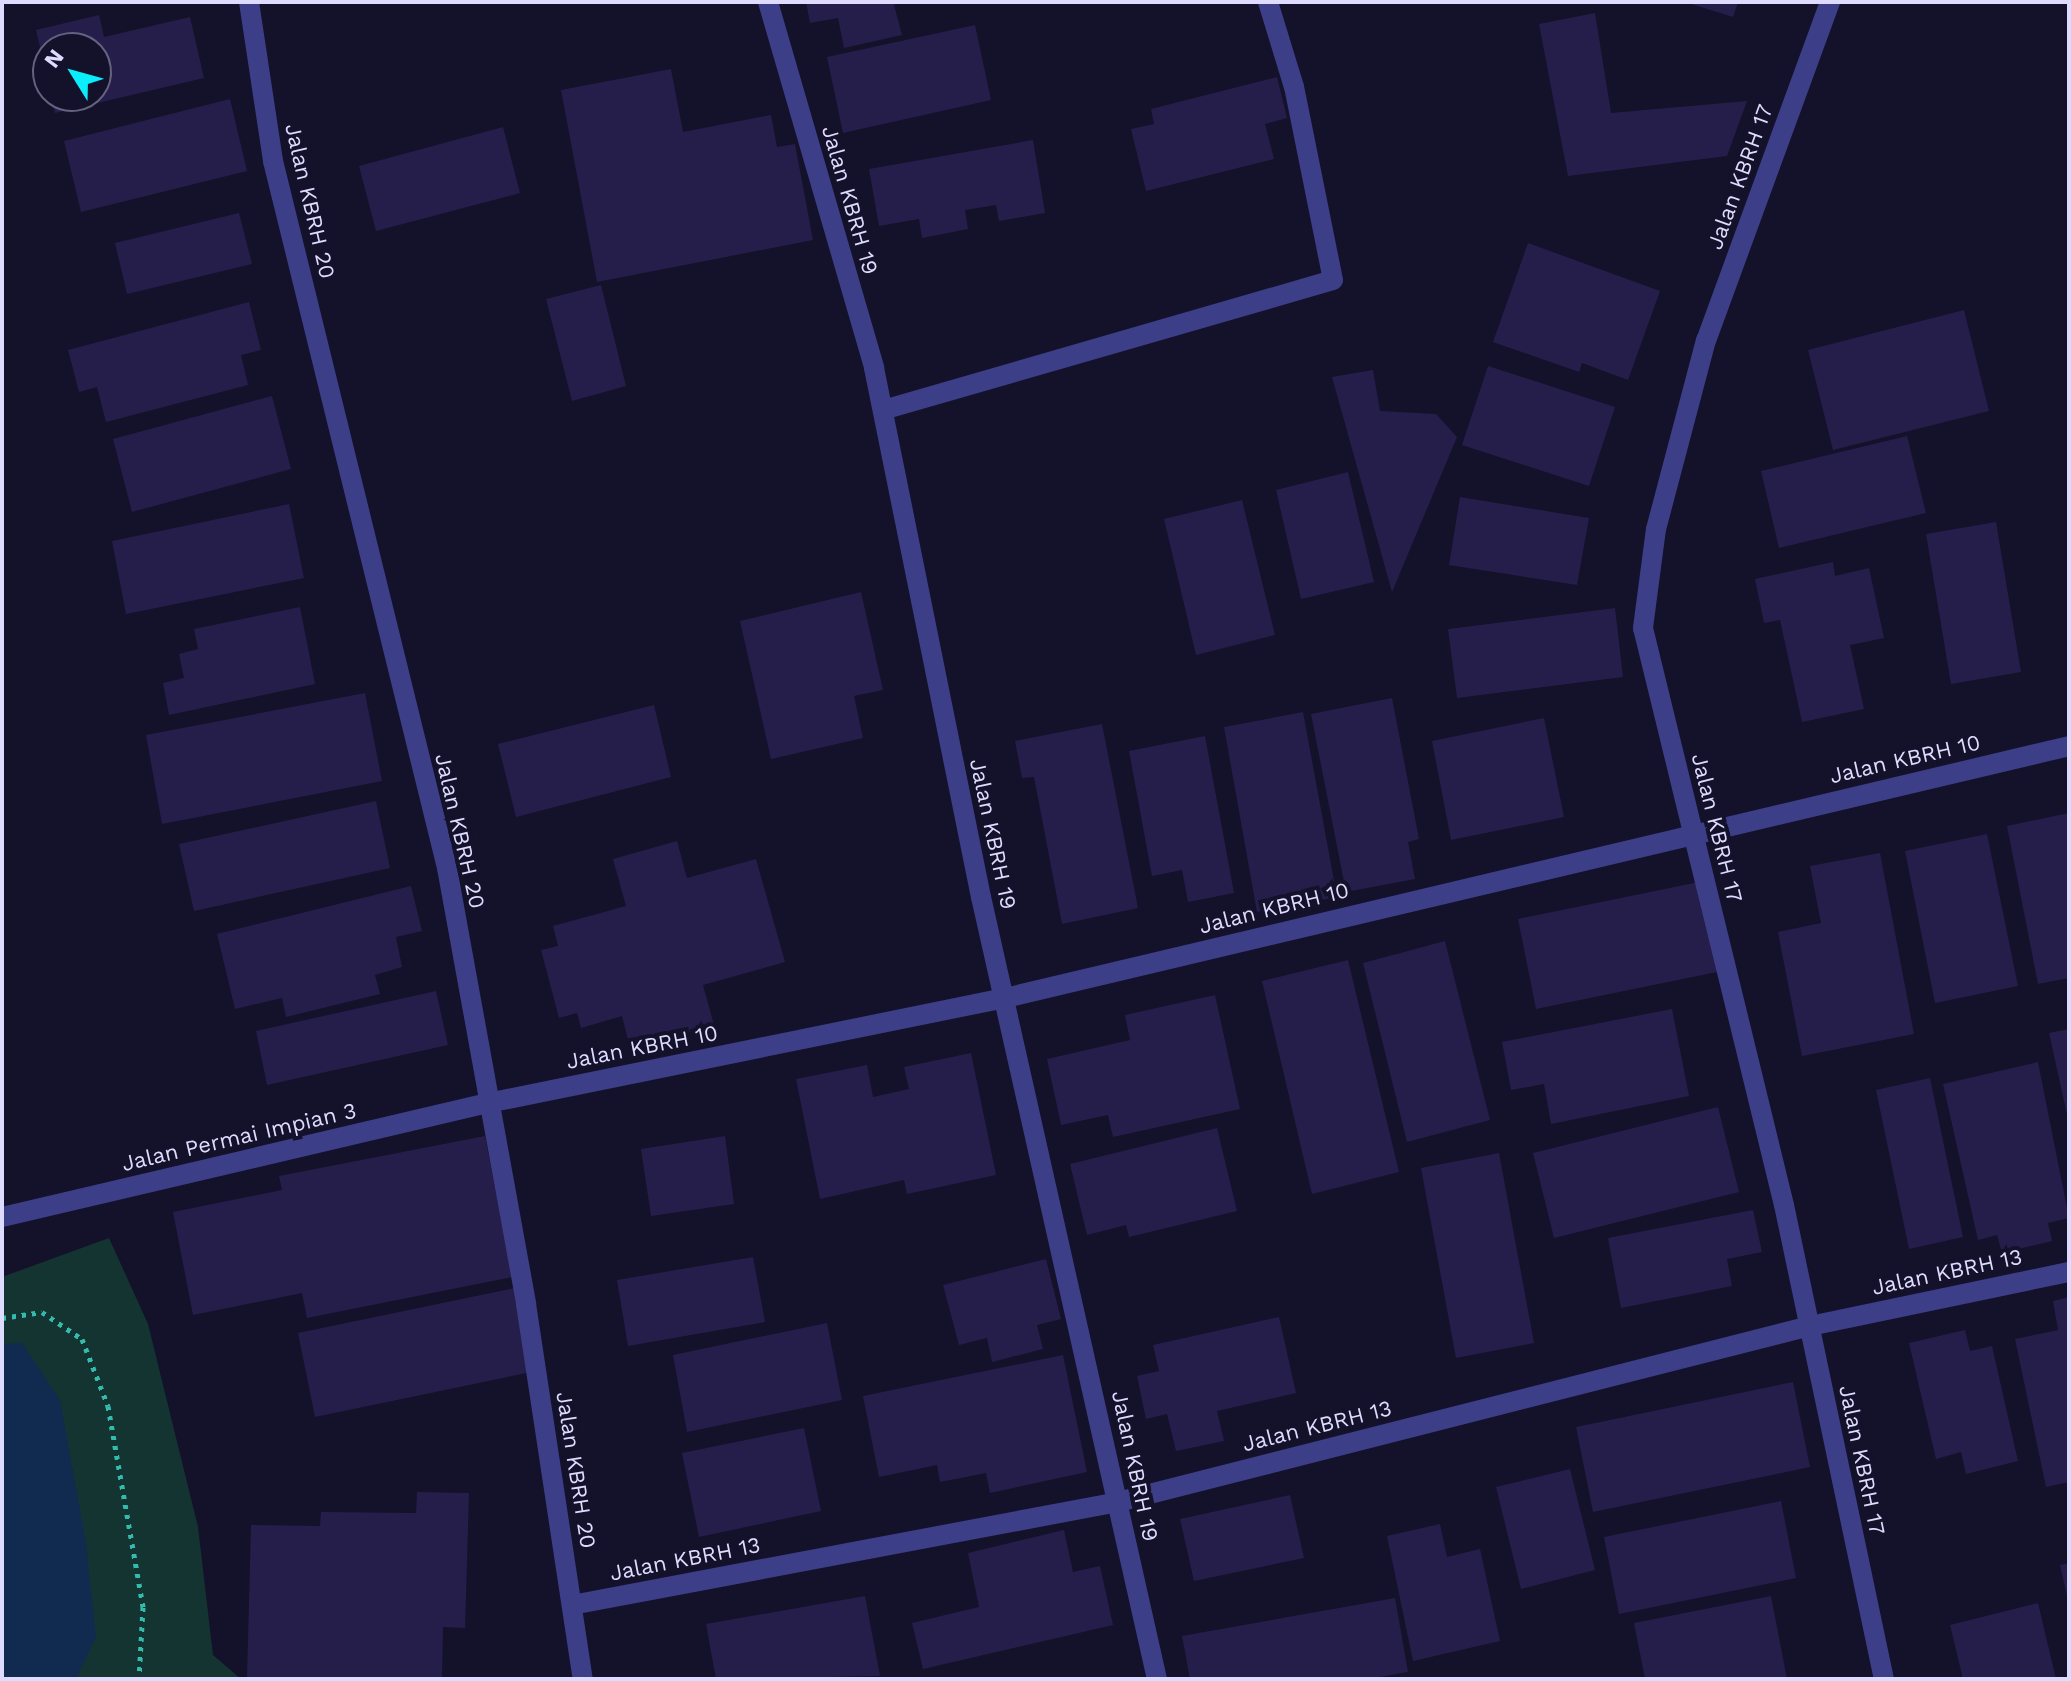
<!DOCTYPE html>
<style>
body{margin:0}
#map{position:relative;width:2071px;height:1681px;overflow:hidden;background:#14112a;font-family:"Work Sans",sans-serif}
div>[style]{position:absolute}
[style*='--x']{left:calc(var(--x)*1px);top:calc(var(--y)*1px);width:calc(var(--w)*1px);rotate:calc(var(--a)*1deg)}
.green>*{inset:0;background:#143432}
.water>*{inset:0;background:#102b4f}
.building>*{inset:0;background:#251e4b}
.path>*{height:5px;margin-top:-2.5px;transform-origin:0;background:repeating-linear-gradient(90deg,#33bbad 0 4px,transparent 0 10px)}
.minor>*{height:20px;margin:-10px;padding:0 10px;transform-origin:10px;border-radius:10px;background:#3d3e88}
span{translate:-50% -50%;white-space:nowrap;text-align:center;line-height:1.15;-webkit-text-stroke:8px #14112a;paint-order:stroke}
.street-label{font-size:22px;color:#dedbfe}
.frame{position:absolute;inset:0;border:4px solid #dedbfe;pointer-events:none}
.north{position:absolute;left:32px;top:32px;width:80px;height:80px;box-sizing:border-box;background:#14112a;border:2px solid #65627f;border-radius:50%;rotate:307deg;font-size:22px;font-weight:700;line-height:32px;text-align:center;color:#dedbfe}
.north::after{content:'';display:block;margin:auto;width:28px;height:36px;background:#0bedfb;clip-path:polygon(50% 0,100% 100%,50% 72%,0 100%)}
</style>
<div id="map">
<div class="green">
<i style="clip-path:polygon(109px 1238px,148px 1324px,198px 1527px,213px 1655px,241px 1679px,2px 1679px,2px 1277px)"></i>
</div>
<div class="water">
<i style="clip-path:polygon(22px 1343px,60px 1400px,86px 1543px,96px 1637px,76px 1679px,2px 1679px,2px 1344px)"></i>
</div>
<div class="building">
<i style="clip-path:polygon(806px 2px,902px 2px,894px 5px,902px 35px,844px 48px,838px 18px,810px 23px)"></i>
<i style="clip-path:polygon(1685px 2px,1738px 2px,1733px 17px)"></i>
<i style="clip-path:polygon(1595px 13px,1611px 113px,1747px 101px,1727px 156px,1568px 176px,1539px 24px)"></i>
<i style="clip-path:polygon(99px 15px,104px 37px,190px 17px,204px 78px,55px 113px,51px 96px,96px 96px,96px 48px,48px 48px,47px 77px,36px 30px)"></i>
<i style="clip-path:polygon(975px 25px,991px 100px,843px 133px,827px 57px)"></i>
<i style="clip-path:polygon(671px 69px,683px 132px,771px 115px,777px 147px,795px 144px,813px 240px,597px 282px,561px 90px)"></i>
<i style="clip-path:polygon(1277px 77px,1287px 118px,1265px 124px,1274px 159px,1146px 191px,1131px 129px,1154px 124px,1151px 109px)"></i>
<i style="clip-path:polygon(230px 99px,247px 171px,81px 212px,64px 141px)"></i>
<i style="clip-path:polygon(503px 127px,520px 193px,376px 231px,359px 166px)"></i>
<i style="clip-path:polygon(1033px 140px,1045px 213px,999px 221px,996px 205px,965px 210px,968px 229px,922px 238px,919px 219px,879px 226px,869px 169px)"></i>
<i style="clip-path:polygon(239px 213px,252px 264px,127px 294px,115px 243px)"></i>
<i style="clip-path:polygon(1528px 243px,1660px 291px,1628px 380px,1582px 363px,1579px 372px,1493px 342px)"></i>
<i style="clip-path:polygon(601px 285px,626px 386px,572px 401px,546px 299px)"></i>
<i style="clip-path:polygon(249px 302px,261px 350px,241px 355px,248px 385px,106px 422px,97px 387px,79px 392px,68px 350px)"></i>
<i style="clip-path:polygon(1964px 310px,1989px 411px,1833px 450px,1808px 350px)"></i>
<i style="clip-path:polygon(1488px 366px,1615px 407px,1589px 486px,1462px 445px)"></i>
<i style="clip-path:polygon(1373px 370px,1380px 411px,1436px 414px,1457px 437px,1392px 592px,1332px 377px)"></i>
<i style="clip-path:polygon(272px 396px,291px 469px,132px 512px,113px 439px)"></i>
<i style="clip-path:polygon(1907px 436px,1926px 513px,1779px 548px,1761px 471px)"></i>
<i style="clip-path:polygon(1348px 472px,1374px 582px,1301px 599px,1276px 490px)"></i>
<i style="clip-path:polygon(1460px 497px,1589px 518px,1577px 585px,1449px 565px)"></i>
<i style="clip-path:polygon(1242px 500px,1275px 635px,1196px 655px,1164px 519px)"></i>
<i style="clip-path:polygon(289px 504px,304px 578px,126px 614px,112px 541px)"></i>
<i style="clip-path:polygon(1996px 522px,2021px 672px,1951px 684px,1926px 534px)"></i>
<i style="clip-path:polygon(1833px 562px,1835px 576px,1869px 568px,1884px 638px,1850px 645px,1864px 709px,1802px 722px,1780px 620px,1764px 623px,1755px 579px)"></i>
<i style="clip-path:polygon(861px 592px,883px 690px,854px 696px,863px 738px,771px 759px,740px 621px)"></i>
<i style="clip-path:polygon(300px 607px,315px 684px,169px 715px,163px 683px,184px 678px,179px 654px,198px 649px,194px 629px)"></i>
<i style="clip-path:polygon(1615px 608px,1623px 677px,1457px 698px,1448px 629px)"></i>
<i style="clip-path:polygon(365px 693px,382px 781px,162px 824px,146px 735px)"></i>
<i style="clip-path:polygon(1392px 698px,1419px 839px,1408px 842px,1415px 879px,1346px 892px,1311px 714px)"></i>
<i style="clip-path:polygon(654px 705px,671px 777px,516px 817px,498px 744px)"></i>
<i style="clip-path:polygon(1303px 712px,1337px 897px,1257px 912px,1224px 727px)"></i>
<i style="clip-path:polygon(1544px 718px,1564px 817px,1451px 840px,1432px 741px)"></i>
<i style="clip-path:polygon(1102px 724px,1138px 908px,1062px 924px,1034px 777px,1022px 778px,1015px 741px)"></i>
<i style="clip-path:polygon(1205px 736px,1234px 893px,1188px 902px,1182px 870px,1152px 876px,1129px 751px)"></i>
<i style="clip-path:polygon(376px 801px,390px 868px,194px 911px,179px 844px)"></i>
<i style="clip-path:polygon(2069px 813px,2069px 978px,2038px 984px,2007px 826px)"></i>
<i style="clip-path:polygon(1987px 834px,2018px 986px,1935px 1003px,1905px 851px)"></i>
<i style="clip-path:polygon(677px 841px,687px 878px,756px 859px,785px 962px,703px 985px,714px 1025px,630px 1048px,622px 1016px,581px 1028px,577px 1013px,559px 1018px,541px 950px,558px 946px,553px 926px,626px 906px,613px 859px)"></i>
<i style="clip-path:polygon(1880px 853px,1914px 1034px,1802px 1056px,1778px 932px,1821px 923px,1810px 866px)"></i>
<i style="clip-path:polygon(1699px 882px,1717px 972px,1536px 1009px,1518px 919px)"></i>
<i style="clip-path:polygon(411px 886px,422px 931px,396px 937px,402px 967px,375px 975px,380px 994px,286px 1017px,282px 998px,235px 1009px,217px 934px)"></i>
<i style="clip-path:polygon(1445px 941px,1490px 1120px,1407px 1142px,1363px 963px)"></i>
<i style="clip-path:polygon(1348px 960px,1399px 1172px,1312px 1194px,1262px 981px)"></i>
<i style="clip-path:polygon(436px 991px,448px 1045px,267px 1085px,256px 1031px)"></i>
<i style="clip-path:polygon(1215px 995px,1240px 1109px,1113px 1137px,1108px 1115px,1061px 1125px,1047px 1059px,1130px 1040px,1125px 1015px)"></i>
<i style="clip-path:polygon(1672px 1009px,1689px 1096px,1551px 1124px,1544px 1084px,1511px 1090px,1502px 1042px)"></i>
<i style="clip-path:polygon(2069px 1029px,2069px 1119px,2068px 1119px,2049px 1033px)"></i>
<i style="clip-path:polygon(971px 1053px,996px 1175px,907px 1194px,904px 1180px,820px 1199px,796px 1079px,867px 1065px,873px 1097px,909px 1089px,904px 1067px)"></i>
<i style="clip-path:polygon(2038px 1062px,2069px 1218px,2048px 1223px,2052px 1241px,2002px 1253px,1997px 1235px,1978px 1240px,1943px 1084px)"></i>
<i style="clip-path:polygon(1930px 1078px,1963px 1237px,1909px 1249px,1876px 1090px)"></i>
<i style="clip-path:polygon(1718px 1107px,1739px 1192px,1554px 1238px,1533px 1153px)"></i>
<i style="clip-path:polygon(1217px 1128px,1237px 1211px,1129px 1237px,1126px 1225px,1087px 1235px,1070px 1164px)"></i>
<i style="clip-path:polygon(485px 1136px,512px 1277px,307px 1318px,302px 1293px,193px 1315px,173px 1212px,282px 1190px,279px 1176px)"></i>
<i style="clip-path:polygon(725px 1136px,734px 1204px,651px 1216px,641px 1149px)"></i>
<i style="clip-path:polygon(1499px 1153px,1534px 1343px,1456px 1358px,1421px 1168px)"></i>
<i style="clip-path:polygon(1753px 1210px,1762px 1252px,1727px 1259px,1732px 1286px,1621px 1308px,1608px 1238px)"></i>
<i style="clip-path:polygon(753px 1257px,765px 1322px,628px 1346px,617px 1280px)"></i>
<i style="clip-path:polygon(1046px 1259px,1061px 1319px,1037px 1325px,1043px 1349px,992px 1362px,987px 1338px,959px 1345px,943px 1285px)"></i>
<i style="clip-path:polygon(515px 1288px,531px 1372px,315px 1417px,298px 1333px)"></i>
<i style="clip-path:polygon(2069px 1297px,2069px 1482px,2046px 1487px,2015px 1339px,2058px 1330px,2053px 1301px)"></i>
<i style="clip-path:polygon(1279px 1317px,1296px 1393px,1217px 1411px,1224px 1441px,1176px 1451px,1167px 1414px,1146px 1419px,1137px 1376px,1159px 1371px,1153px 1345px)"></i>
<i style="clip-path:polygon(827px 1323px,842px 1400px,687px 1432px,673px 1355px)"></i>
<i style="clip-path:polygon(1965px 1330px,1970px 1351px,1992px 1346px,2018px 1461px,1966px 1474px,1961px 1452px,1936px 1459px,1909px 1343px)"></i>
<i style="clip-path:polygon(1063px 1355px,1087px 1472px,990px 1493px,986px 1473px,940px 1482px,937px 1465px,879px 1477px,863px 1396px)"></i>
<i style="clip-path:polygon(1793px 1382px,1810px 1467px,1593px 1512px,1576px 1427px)"></i>
<i style="clip-path:polygon(804px 1428px,821px 1511px,699px 1537px,682px 1453px)"></i>
<i style="clip-path:polygon(1570px 1469px,1595px 1570px,1521px 1589px,1496px 1487px)"></i>
<i style="clip-path:polygon(417px 1492px,469px 1493px,465px 1628px,443px 1627px,442px 1679px,247px 1678px,251px 1525px,320px 1526px,321px 1512px,416px 1513px)"></i>
<i style="clip-path:polygon(1290px 1495px,1304px 1558px,1194px 1581px,1180px 1519px)"></i>
<i style="clip-path:polygon(1781px 1501px,1796px 1578px,1619px 1614px,1604px 1537px)"></i>
<i style="clip-path:polygon(1440px 1524px,1447px 1557px,1480px 1549px,1500px 1641px,1413px 1661px,1387px 1536px)"></i>
<i style="clip-path:polygon(1064px 1530px,1073px 1572px,1100px 1566px,1113px 1625px,923px 1669px,912px 1623px,979px 1607px,968px 1553px)"></i>
<i style="clip-path:polygon(2069px 1563px,2069px 1600px,2068px 1600px,2060px 1565px)"></i>
<i style="clip-path:polygon(865px 1596px,880px 1676px,716px 1679px,706px 1624px)"></i>
<i style="clip-path:polygon(1771px 1596px,1787px 1679px,1645px 1679px,1634px 1623px)"></i>
<i style="clip-path:polygon(1395px 1598px,1408px 1672px,1368px 1679px,1190px 1679px,1182px 1636px)"></i>
<i style="clip-path:polygon(2038px 1603px,2056px 1679px,1963px 1679px,1950px 1625px)"></i>
</div>
<div class="path">
<i style="--x:2;--y:1318;--w:40;--a:-8.5"></i>
<i style="--x:42;--y:1312;--w:48;--a:34"></i>
<i style="--x:82;--y:1339;--w:72;--a:68.8"></i>
<i style="--x:108;--y:1406;--w:204;--a:80.1"></i>
<i style="--x:143;--y:1607;--w:72;--a:93.2"></i>
</div>
<div class="minor">
<i style="--x:249;--y:2;--w:161;--a:81.4"></i>
<i style="--x:273;--y:161;--w:728;--a:76.17"></i>
<i style="--x:447;--y:868;--w:443;--a:79.7"></i>
<i style="--x:526;--y:1304;--w:379;--a:81.4"></i>
<i style="--x:768;--y:2;--w:381;--a:73.8"></i>
<i style="--x:874;--y:368;--w:540;--a:78.57"></i>
<i style="--x:981;--y:897;--w:802;--a:77.32"></i>
<i style="--x:1830;--y:2;--w:360;--a:110.1"></i>
<i style="--x:1706;--y:340;--w:196;--a:104.8"></i>
<i style="--x:1656;--y:529;--w:100;--a:97.5"></i>
<i style="--x:1643;--y:628;--w:594;--a:76.27"></i>
<i style="--x:1784;--y:1205;--w:484;--a:78.1"></i>
<i style="--x:883;--y:410;--w:468;--a:-16.1"></i>
<i style="--x:1333;--y:280;--w:197;--a:-101.4"></i>
<i style="--x:1294;--y:87;--w:89;--a:-107"></i>
<i style="--x:2;--y:1217;--w:499;--a:-13.2"></i>
<i style="--x:488;--y:1103;--w:528;--a:-11.48"></i>
<i style="--x:1005;--y:998;--w:1093;--a:-13.32"></i>
<i style="--x:572;--y:1605;--w:556;--a:-10.68"></i>
<i style="--x:1118;--y:1502;--w:714;--a:-14.27"></i>
<i style="--x:1810;--y:1326;--w:265;--a:-11.8"></i>
</div>
<div class="street-label">
<span style="left:1740px;top:177px;rotate:-70deg">Jalan KBRH 17</span>
<span style="left:850px;top:200px;rotate:74deg">Jalan KBRH 19</span>
<span style="left:310px;top:201px;rotate:77deg">Jalan KBRH 20</span>
<span style="left:1905px;top:759px;rotate:-13deg">Jalan KBRH 10</span>
<span style="left:1717px;top:828px;rotate:76deg">Jalan KBRH 17</span>
<span style="left:460px;top:831px;rotate:77deg">Jalan KBRH 20</span>
<span style="left:993px;top:834px;rotate:78deg">Jalan KBRH 19</span>
<span style="left:1274px;top:908px;rotate:-14deg">Jalan KBRH 10</span>
<span style="left:642px;top:1047px;rotate:-11deg">Jalan KBRH 10</span>
<span style="left:239px;top:1137px;rotate:-13deg">Jalan Permai Impian 3</span>
<span style="left:1947px;top:1272px;rotate:-12deg">Jalan KBRH 13</span>
<span style="left:1317px;top:1426px;rotate:-14deg">Jalan KBRH 13</span>
<span style="left:1862px;top:1460px;rotate:78deg">Jalan KBRH 17</span>
<span style="left:1135px;top:1466px;rotate:78deg">Jalan KBRH 19</span>
<span style="left:576px;top:1470px;rotate:81deg">Jalan KBRH 20</span>
<span style="left:685px;top:1559px;rotate:-11deg">Jalan KBRH 13</span>
</div>
<div class="frame"></div>
<div class="north">N</div>
</div>
